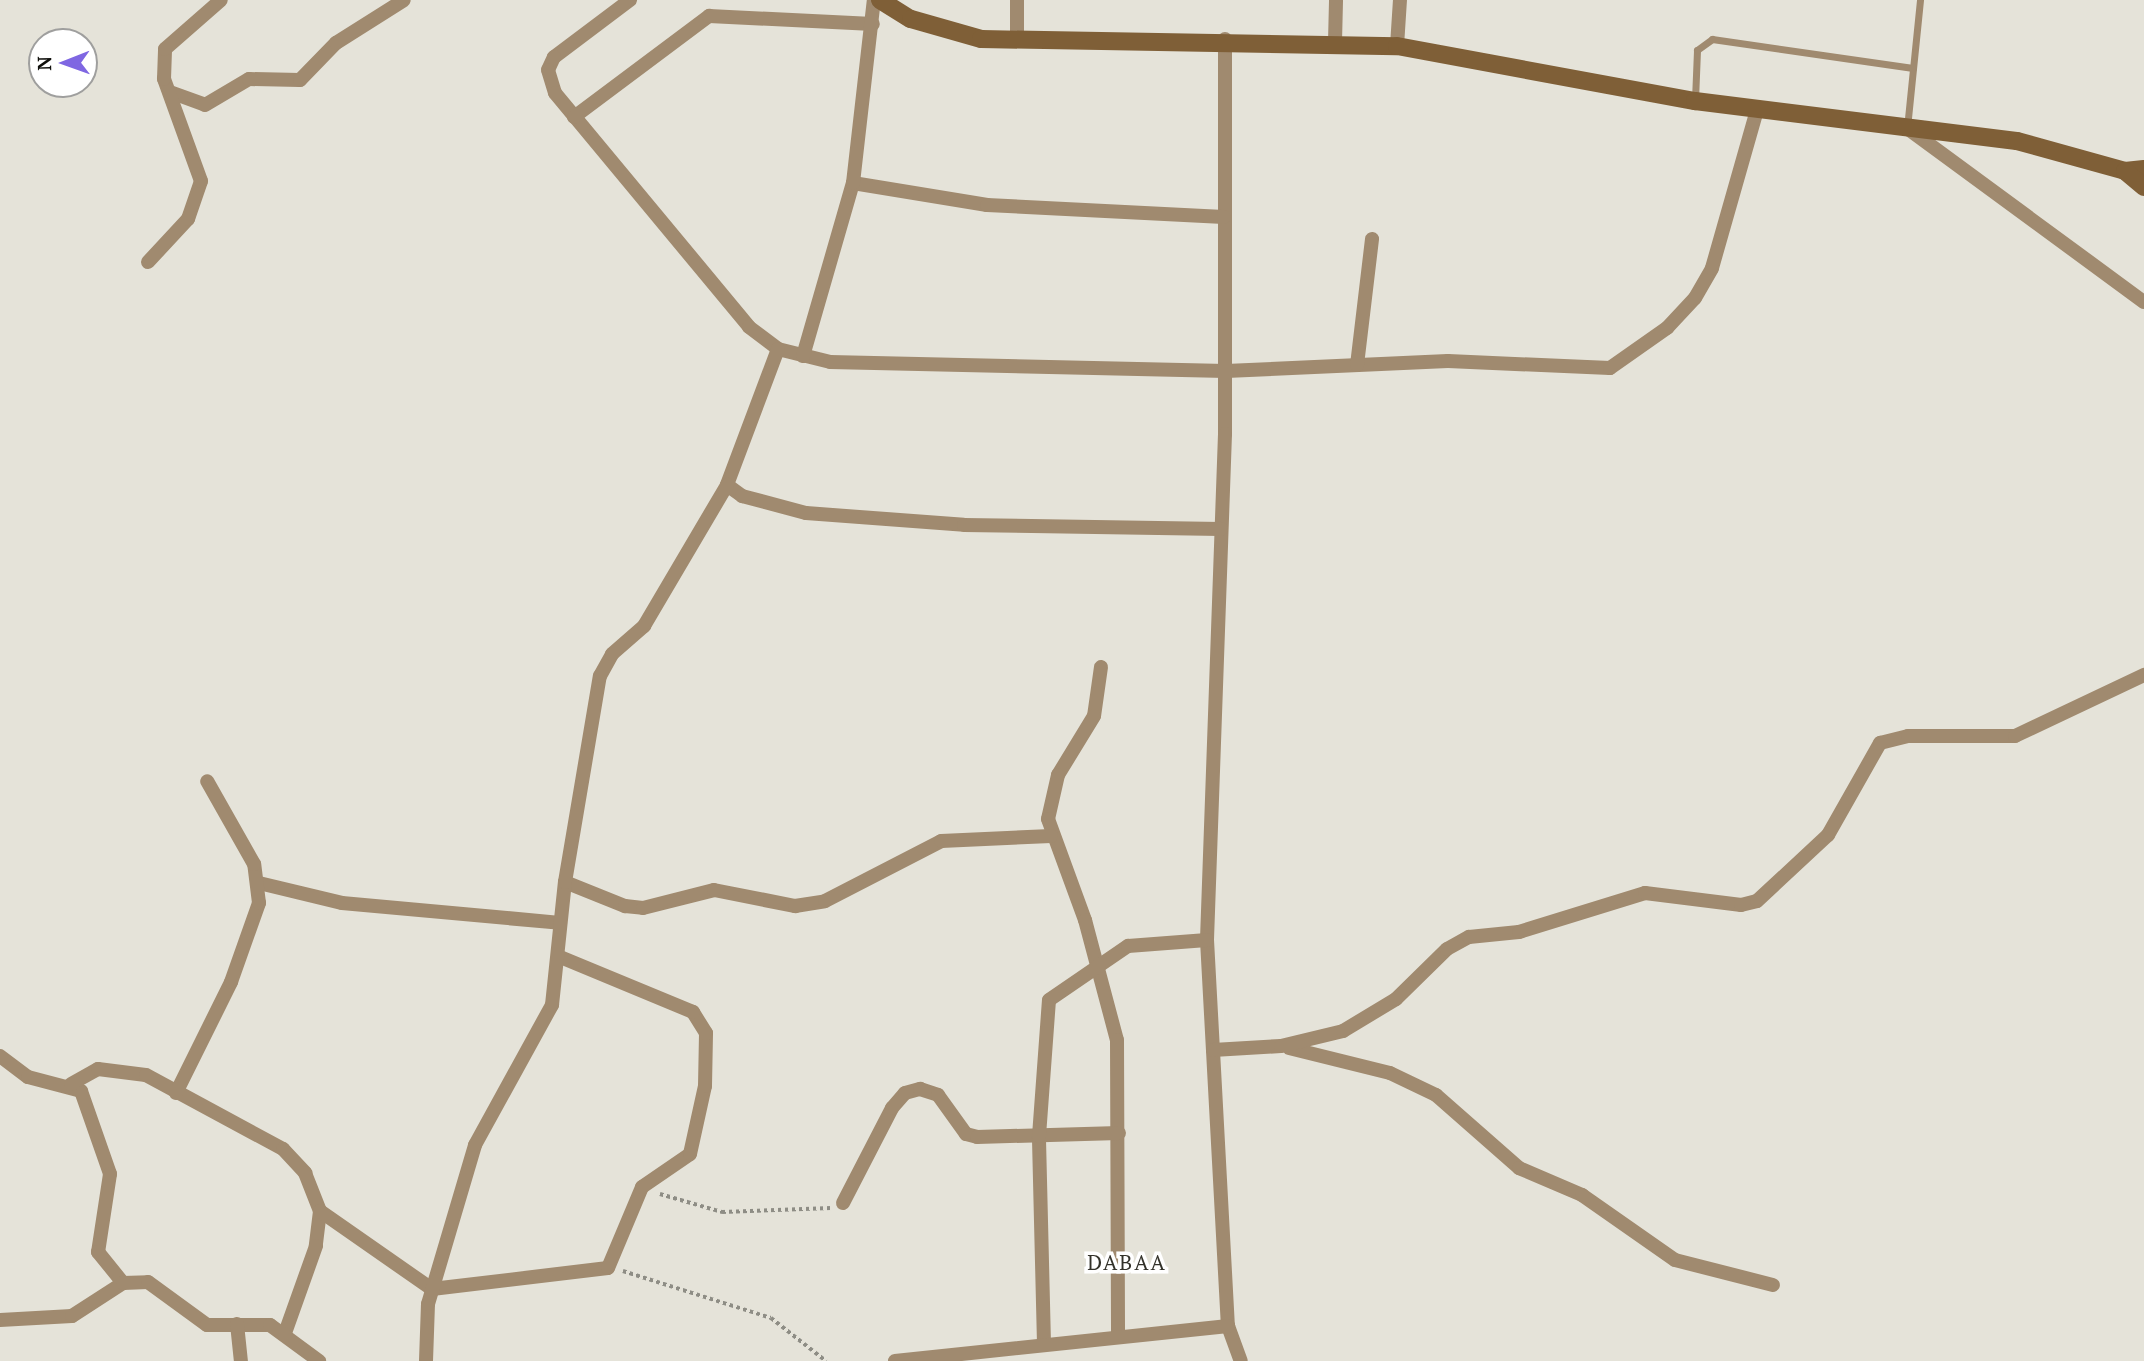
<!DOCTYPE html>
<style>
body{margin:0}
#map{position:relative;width:2144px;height:1361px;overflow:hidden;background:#e5e3d9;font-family:"PT Serif",serif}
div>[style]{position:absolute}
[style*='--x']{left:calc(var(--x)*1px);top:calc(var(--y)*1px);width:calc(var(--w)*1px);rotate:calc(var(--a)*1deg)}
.path>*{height:3.5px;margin-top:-1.75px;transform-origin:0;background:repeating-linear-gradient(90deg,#8e8d85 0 3.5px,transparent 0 7px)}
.lane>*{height:7px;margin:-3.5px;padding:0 3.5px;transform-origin:3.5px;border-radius:3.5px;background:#a08a6f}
.street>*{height:14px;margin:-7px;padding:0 7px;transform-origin:7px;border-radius:7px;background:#a08a6f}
.secondary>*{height:18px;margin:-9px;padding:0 9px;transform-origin:9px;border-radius:9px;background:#7f5f37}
span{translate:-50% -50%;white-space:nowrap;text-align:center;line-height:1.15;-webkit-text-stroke:7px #fff;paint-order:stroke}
.quarter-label{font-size:21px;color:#33322a;letter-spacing:2px}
.north{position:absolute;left:28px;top:28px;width:70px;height:70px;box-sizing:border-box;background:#fff;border:2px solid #9f9f9e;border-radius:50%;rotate:269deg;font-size:19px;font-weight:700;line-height:28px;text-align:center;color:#10100c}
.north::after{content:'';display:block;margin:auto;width:24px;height:32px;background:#7f67e2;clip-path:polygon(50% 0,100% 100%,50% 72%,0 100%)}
</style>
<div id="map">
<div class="path">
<i style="--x:660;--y:1194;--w:65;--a:16.2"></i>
<i style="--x:722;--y:1212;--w:109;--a:-2.1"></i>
<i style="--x:623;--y:1271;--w:155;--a:17.6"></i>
<i style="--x:771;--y:1318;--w:70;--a:38"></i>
</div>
<div class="lane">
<i style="--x:1695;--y:100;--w:50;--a:-87.7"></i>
<i style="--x:1697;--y:50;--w:19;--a:-36"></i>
<i style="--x:1712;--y:39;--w:203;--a:8.2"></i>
<i style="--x:1907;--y:128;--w:129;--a:-84.2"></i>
</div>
<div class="street">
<i style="--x:630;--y:0;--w:95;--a:143.1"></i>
<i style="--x:554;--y:57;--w:14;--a:115"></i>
<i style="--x:548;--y:70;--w:24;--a:73"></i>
<i style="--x:555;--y:93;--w:304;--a:50.3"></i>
<i style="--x:749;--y:327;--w:36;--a:37"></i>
<i style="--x:778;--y:349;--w:54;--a:14"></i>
<i style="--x:830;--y:362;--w:396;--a:1.3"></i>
<i style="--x:1226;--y:371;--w:222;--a:-2.6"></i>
<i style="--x:1448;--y:361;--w:162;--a:2.5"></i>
<i style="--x:1610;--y:368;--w:70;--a:-35.1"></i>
<i style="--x:1667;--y:328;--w:41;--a:-47"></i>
<i style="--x:1695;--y:298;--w:34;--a:-60"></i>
<i style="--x:1712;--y:268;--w:164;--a:-74.1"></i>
<i style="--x:1017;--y:0;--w:41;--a:90"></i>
<i style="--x:1225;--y:39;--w:395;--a:90"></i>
<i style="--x:1225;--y:434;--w:506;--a:92.04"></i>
<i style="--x:1207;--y:940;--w:387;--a:86.9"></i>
<i style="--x:1228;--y:1326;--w:37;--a:70"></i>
<i style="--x:1335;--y:42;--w:42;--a:-88.6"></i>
<i style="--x:1397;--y:46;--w:46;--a:-86.3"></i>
<i style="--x:170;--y:92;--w:37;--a:20"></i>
<i style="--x:205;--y:105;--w:51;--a:-30.6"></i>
<i style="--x:249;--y:79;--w:51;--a:1.1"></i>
<i style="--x:300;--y:80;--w:52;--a:-45.8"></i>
<i style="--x:336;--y:43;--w:80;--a:-32.3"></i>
<i style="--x:574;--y:117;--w:169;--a:-36.8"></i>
<i style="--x:709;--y:16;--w:164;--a:2.8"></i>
<i style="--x:1907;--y:128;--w:294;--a:36.3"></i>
<i style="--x:853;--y:183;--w:136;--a:9.3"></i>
<i style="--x:987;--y:205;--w:237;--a:2.9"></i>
<i style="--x:148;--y:262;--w:59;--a:-47.1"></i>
<i style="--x:188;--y:219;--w:40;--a:-71.1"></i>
<i style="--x:201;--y:181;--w:109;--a:-109.9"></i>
<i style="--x:164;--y:79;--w:30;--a:-88"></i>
<i style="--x:165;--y:49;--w:74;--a:-41.2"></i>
<i style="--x:778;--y:349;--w:145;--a:110.6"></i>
<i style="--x:727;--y:485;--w:19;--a:36"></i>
<i style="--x:742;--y:496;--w:66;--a:14.9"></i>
<i style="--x:806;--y:513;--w:158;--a:4.3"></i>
<i style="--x:964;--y:525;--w:257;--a:0.9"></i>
<i style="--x:803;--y:356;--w:180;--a:-73.9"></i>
<i style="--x:853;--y:183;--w:184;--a:-83.5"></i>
<i style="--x:1357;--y:365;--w:127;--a:-83.2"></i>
<i style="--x:1101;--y:667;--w:49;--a:98.1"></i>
<i style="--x:1094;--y:716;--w:69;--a:121.4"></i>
<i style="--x:1058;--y:775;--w:45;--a:102.8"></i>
<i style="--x:1048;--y:819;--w:108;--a:69.9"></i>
<i style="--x:1085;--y:920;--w:124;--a:75.1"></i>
<i style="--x:1117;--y:1040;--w:297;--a:89.8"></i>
<i style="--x:565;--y:882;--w:65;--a:21.8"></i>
<i style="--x:625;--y:906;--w:18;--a:6"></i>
<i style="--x:643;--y:908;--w:73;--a:-14.2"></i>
<i style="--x:714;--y:890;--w:83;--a:11.2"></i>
<i style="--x:795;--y:906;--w:30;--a:-9"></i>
<i style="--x:825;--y:901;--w:131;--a:-27.3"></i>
<i style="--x:941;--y:841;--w:110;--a:-2.6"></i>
<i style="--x:259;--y:883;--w:85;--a:13.5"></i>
<i style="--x:342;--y:903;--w:219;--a:5.2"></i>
<i style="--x:1289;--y:1048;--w:104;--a:13.9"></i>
<i style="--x:1390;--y:1073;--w:51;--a:25.6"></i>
<i style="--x:1436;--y:1095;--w:111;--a:41.3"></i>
<i style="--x:1519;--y:1168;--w:69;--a:23.2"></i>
<i style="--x:1582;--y:1195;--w:113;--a:35"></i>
<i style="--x:1675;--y:1260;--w:101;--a:14.3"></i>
<i style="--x:1213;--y:1050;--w:68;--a:-3.4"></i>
<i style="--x:1281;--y:1046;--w:64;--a:-13.6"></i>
<i style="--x:1343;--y:1031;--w:62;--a:-31.1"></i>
<i style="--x:1396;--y:999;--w:71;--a:-44.4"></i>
<i style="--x:1447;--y:949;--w:25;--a:-29"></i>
<i style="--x:1469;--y:937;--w:50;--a:-5.7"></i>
<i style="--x:1519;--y:932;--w:132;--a:-17.2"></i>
<i style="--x:1645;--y:893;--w:97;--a:7.1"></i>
<i style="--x:1741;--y:905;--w:16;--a:-14"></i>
<i style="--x:1757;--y:901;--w:97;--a:-42.9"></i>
<i style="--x:1828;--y:835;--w:106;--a:-60.5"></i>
<i style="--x:1880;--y:743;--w:29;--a:-14"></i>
<i style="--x:1908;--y:736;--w:107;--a:0"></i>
<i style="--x:2015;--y:736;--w:143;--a:-25.3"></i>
<i style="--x:0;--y:1056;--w:35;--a:37"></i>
<i style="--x:28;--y:1077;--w:55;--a:14.8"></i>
<i style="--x:81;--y:1091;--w:88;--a:70.7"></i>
<i style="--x:110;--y:1174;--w:79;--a:98.7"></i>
<i style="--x:98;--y:1252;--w:40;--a:51"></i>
<i style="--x:71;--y:1084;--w:31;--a:-29"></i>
<i style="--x:98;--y:1069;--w:48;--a:7.1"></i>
<i style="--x:146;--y:1075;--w:156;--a:28.4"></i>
<i style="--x:283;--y:1149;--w:33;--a:47"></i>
<i style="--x:305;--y:1173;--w:41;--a:68.5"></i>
<i style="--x:320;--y:1211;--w:35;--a:97"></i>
<i style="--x:316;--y:1246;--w:92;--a:109.6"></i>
<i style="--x:176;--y:1093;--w:124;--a:-63.6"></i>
<i style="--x:231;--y:982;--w:84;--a:-70.5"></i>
<i style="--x:259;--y:903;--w:39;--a:-97"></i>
<i style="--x:254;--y:864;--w:95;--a:-119.5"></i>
<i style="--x:843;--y:1203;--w:107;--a:-62.7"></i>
<i style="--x:892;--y:1108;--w:20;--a:-49"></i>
<i style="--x:905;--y:1093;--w:16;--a:-15"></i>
<i style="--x:920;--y:1089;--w:19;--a:18"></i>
<i style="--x:938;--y:1095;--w:48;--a:54.3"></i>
<i style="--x:966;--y:1134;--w:11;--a:15"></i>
<i style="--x:977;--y:1137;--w:142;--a:-1.6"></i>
<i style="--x:320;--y:1211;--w:136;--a:34.9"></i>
<i style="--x:432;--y:1289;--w:177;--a:-6.8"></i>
<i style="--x:608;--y:1268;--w:88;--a:-67.2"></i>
<i style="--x:642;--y:1187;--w:58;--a:-34.5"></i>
<i style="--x:690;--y:1154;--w:70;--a:-77.6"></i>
<i style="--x:705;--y:1086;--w:53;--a:-88.9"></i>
<i style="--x:706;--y:1033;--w:25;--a:-122"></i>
<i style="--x:693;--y:1012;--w:146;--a:-157.5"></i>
<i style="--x:0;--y:1320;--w:72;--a:-3.2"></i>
<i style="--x:72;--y:1316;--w:61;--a:-32.9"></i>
<i style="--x:123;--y:1283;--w:25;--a:-2"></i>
<i style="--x:148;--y:1282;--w:73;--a:36.1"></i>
<i style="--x:207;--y:1325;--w:63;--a:0"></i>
<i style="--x:270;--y:1325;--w:61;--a:36.3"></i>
<i style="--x:237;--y:1324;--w:37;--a:84"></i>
<i style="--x:1044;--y:1344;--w:208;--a:-91.4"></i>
<i style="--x:1039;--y:1136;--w:136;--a:-85.8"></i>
<i style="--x:1049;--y:1000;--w:96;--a:-34.4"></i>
<i style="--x:1128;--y:946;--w:79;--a:-4.3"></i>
<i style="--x:426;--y:1361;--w:57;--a:-88"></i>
<i style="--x:428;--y:1304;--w:166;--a:-73.5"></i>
<i style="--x:475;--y:1145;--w:160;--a:-61.2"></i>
<i style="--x:552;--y:1005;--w:124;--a:-84"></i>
<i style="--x:565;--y:882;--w:209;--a:-80.4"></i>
<i style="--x:600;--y:676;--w:25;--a:-61"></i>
<i style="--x:612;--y:654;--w:43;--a:-41.2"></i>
<i style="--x:644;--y:626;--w:164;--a:-59.5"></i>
<i style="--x:895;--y:1361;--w:335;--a:-6"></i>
</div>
<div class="secondary">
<i style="--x:880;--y:0;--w:36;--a:32"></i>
<i style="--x:911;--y:19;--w:73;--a:15.9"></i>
<i style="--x:981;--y:39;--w:416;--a:1"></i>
<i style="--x:1397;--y:46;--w:303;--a:10.5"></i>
<i style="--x:1695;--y:101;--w:324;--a:7.1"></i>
<i style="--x:2017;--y:141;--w:112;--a:15.5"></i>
<i style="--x:2125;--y:171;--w:19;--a:-6"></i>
<i style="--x:2125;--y:171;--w:25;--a:40"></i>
</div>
<div class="quarter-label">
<span style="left:1127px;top:1262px">DABAA</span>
</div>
<div class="north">N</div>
</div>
